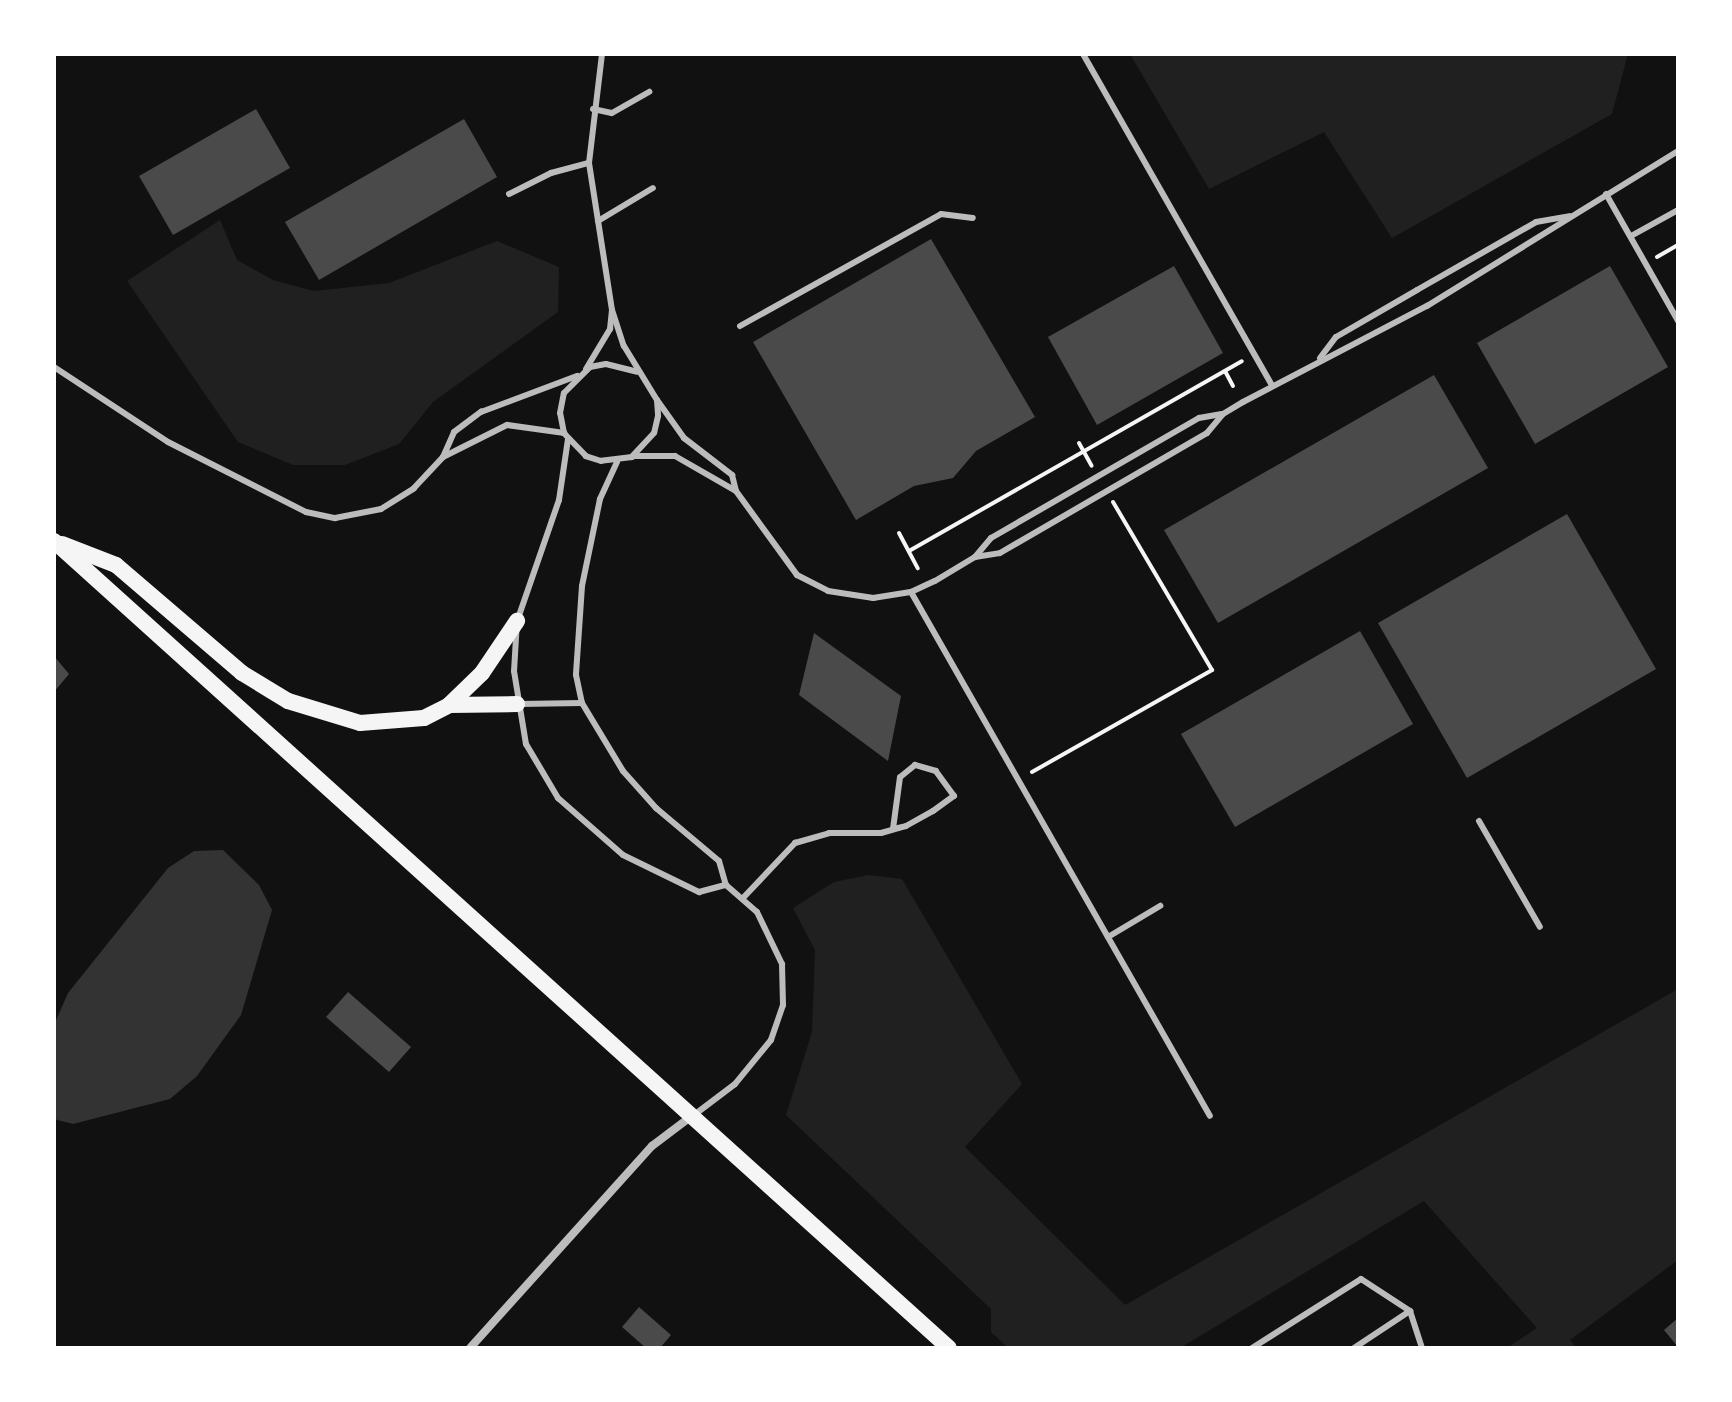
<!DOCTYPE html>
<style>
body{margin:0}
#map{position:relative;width:1732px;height:1402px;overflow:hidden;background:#111;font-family:"Fira Sans",sans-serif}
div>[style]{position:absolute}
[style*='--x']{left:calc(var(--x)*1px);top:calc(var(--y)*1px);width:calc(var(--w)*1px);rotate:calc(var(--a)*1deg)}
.green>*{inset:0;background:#202020}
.water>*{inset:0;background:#333}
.building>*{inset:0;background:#4a4a4a}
.path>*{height:4px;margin:-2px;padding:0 2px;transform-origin:2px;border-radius:2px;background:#f5f5f5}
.service>*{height:6px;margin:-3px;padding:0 3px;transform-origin:3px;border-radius:3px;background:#bcbcbc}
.minor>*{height:8px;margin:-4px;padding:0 4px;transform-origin:4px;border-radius:4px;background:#bcbcbc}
.secondary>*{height:16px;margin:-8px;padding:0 8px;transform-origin:8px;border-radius:8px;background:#f5f5f5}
span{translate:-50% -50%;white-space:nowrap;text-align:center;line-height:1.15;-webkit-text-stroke:6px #fff;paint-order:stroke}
.frame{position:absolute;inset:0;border:56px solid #fff;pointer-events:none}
</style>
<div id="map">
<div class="green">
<i style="clip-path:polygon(1130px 54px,1628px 54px,1612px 114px,1392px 238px,1324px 132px,1209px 189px)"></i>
<i style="clip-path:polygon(220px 220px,237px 260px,273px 280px,314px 291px,389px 283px,497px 241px,559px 267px,558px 312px,433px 402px,399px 444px,345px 465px,293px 465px,238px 442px,127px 281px)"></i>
<i style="clip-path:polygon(868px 875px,902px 879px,1022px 1084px,965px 1147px,1125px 1305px,1678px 989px,1678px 1260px,1570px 1340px,1577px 1348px,1507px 1348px,1537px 1328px,1424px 1201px,1180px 1348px,1008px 1348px,991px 1332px,991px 1309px,786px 1115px,812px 1032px,815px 950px,793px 908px,834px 882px)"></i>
</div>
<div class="water">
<i style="clip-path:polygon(223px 850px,259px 885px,272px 910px,241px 1015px,197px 1076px,170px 1099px,73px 1124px,54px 1119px,54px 1025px,68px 993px,168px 868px,194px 851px)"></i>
</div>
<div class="building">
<i style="clip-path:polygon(256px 109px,290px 168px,173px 235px,139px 176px)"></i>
<i style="clip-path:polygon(464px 119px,497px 177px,319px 280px,285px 222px)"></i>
<i style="clip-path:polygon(931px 239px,1035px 417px,976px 451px,953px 478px,914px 486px,856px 520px,753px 342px)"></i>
<i style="clip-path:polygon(1174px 266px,1223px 353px,1097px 425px,1048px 337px)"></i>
<i style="clip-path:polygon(1610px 266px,1668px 367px,1535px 444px,1477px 343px)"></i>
<i style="clip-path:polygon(1434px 375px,1488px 468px,1218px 623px,1164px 530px)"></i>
<i style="clip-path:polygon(1567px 514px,1656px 669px,1467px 778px,1378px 623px)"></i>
<i style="clip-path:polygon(1360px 631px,1413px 724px,1235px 827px,1181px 734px)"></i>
<i style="clip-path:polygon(814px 633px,901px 696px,888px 761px,799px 695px)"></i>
<i style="clip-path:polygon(54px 656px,69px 674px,54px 692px)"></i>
<i style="clip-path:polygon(348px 992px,411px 1047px,389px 1072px,326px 1017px)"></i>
<i style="clip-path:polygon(639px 1307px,671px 1335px,660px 1348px,646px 1348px,622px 1327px)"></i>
<i style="clip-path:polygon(1678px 1318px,1678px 1347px,1664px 1330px)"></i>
</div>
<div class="path">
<i style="--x:1657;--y:257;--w:24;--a:-30"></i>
<i style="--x:1225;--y:371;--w:17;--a:62"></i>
<i style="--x:1079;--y:443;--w:26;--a:61"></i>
<i style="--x:899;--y:533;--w:40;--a:62"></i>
<i style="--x:909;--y:551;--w:383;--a:-29.7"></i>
<i style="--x:1032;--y:772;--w:207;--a:-29.5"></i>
<i style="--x:1212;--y:670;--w:195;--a:-120.5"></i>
</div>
<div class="service">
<i style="--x:1083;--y:54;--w:381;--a:60.3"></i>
<i style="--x:593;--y:109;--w:19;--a:12"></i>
<i style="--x:612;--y:113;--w:43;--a:-29.6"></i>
<i style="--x:509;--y:194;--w:47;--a:-26.6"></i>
<i style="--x:551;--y:173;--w:39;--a:-15"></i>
<i style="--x:1606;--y:194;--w:146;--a:60.4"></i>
<i style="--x:598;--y:221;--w:64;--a:-31"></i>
<i style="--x:1631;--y:236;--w:54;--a:-29"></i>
<i style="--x:612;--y:310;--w:38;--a:72"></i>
<i style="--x:624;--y:346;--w:63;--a:58.6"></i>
<i style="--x:657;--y:400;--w:16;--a:86"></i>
<i style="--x:658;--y:416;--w:17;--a:103"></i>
<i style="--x:654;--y:433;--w:33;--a:133"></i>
<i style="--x:632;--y:457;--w:31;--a:173"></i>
<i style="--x:601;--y:461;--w:16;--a:-162"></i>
<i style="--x:586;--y:456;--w:32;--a:-134"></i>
<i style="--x:564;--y:433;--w:20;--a:-101"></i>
<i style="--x:560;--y:413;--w:20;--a:-79"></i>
<i style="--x:564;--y:393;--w:37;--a:-45"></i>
<i style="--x:590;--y:367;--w:16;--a:-11"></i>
<i style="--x:606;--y:364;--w:32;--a:14"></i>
<i style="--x:740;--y:326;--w:230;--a:-29.1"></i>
<i style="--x:941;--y:214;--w:32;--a:7"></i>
<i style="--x:1320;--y:358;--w:26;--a:-53"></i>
<i style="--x:1336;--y:337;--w:94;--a:-30.1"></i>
<i style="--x:1417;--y:290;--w:137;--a:-29.7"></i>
<i style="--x:1536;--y:222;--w:34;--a:-10"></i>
<i style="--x:54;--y:367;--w:136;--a:33.3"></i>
<i style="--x:168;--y:442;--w:155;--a:26.9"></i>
<i style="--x:306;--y:512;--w:30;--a:12"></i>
<i style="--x:335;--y:518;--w:47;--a:-11.1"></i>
<i style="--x:381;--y:509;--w:39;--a:-32"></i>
<i style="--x:414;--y:488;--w:42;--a:-46.9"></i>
<i style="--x:443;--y:457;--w:27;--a:-66"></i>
<i style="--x:454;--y:432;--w:34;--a:-37"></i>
<i style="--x:481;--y:412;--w:103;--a:-20.6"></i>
<i style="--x:586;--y:369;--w:47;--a:-59"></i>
<i style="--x:610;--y:329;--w:19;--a:-84"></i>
<i style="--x:612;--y:310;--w:149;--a:-98.9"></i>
<i style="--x:589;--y:163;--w:110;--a:-83.2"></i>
<i style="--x:657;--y:400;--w:47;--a:54.6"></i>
<i style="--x:684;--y:438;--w:61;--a:37.6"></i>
<i style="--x:732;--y:475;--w:16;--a:76"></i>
<i style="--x:736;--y:491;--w:104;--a:54"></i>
<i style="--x:797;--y:575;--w:35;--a:27"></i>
<i style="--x:828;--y:591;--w:46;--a:8.8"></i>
<i style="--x:873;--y:598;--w:38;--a:-9"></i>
<i style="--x:911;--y:592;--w:26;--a:-25"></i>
<i style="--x:935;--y:581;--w:47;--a:-31"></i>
<i style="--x:975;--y:557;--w:25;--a:-50"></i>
<i style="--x:991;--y:538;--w:240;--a:-30"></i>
<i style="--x:1199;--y:418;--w:23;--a:-10"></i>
<i style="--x:568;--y:439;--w:62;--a:98.4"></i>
<i style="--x:559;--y:500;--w:128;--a:109.1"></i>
<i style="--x:517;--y:621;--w:50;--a:93.4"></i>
<i style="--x:514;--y:671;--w:74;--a:80.7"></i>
<i style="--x:526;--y:744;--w:63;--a:59.3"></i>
<i style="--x:558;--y:798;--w:86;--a:41.2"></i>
<i style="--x:623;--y:855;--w:85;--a:26"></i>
<i style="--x:699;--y:892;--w:28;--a:-15"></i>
<i style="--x:634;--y:456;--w:41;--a:0"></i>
<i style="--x:675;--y:456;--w:70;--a:29.8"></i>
<i style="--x:443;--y:457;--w:72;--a:-26.6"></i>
<i style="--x:507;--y:425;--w:58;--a:8"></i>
<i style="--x:617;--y:462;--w:41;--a:114.7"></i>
<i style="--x:600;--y:499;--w:89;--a:101.7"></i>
<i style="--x:582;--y:586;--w:89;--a:93.9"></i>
<i style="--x:576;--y:675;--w:29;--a:78"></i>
<i style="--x:582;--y:703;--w:79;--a:58.9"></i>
<i style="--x:623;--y:771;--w:50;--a:48.3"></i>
<i style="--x:656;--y:808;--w:82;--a:40.1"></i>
<i style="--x:719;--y:861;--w:25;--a:74"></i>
<i style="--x:726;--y:885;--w:41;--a:41.1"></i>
<i style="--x:757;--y:912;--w:58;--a:64.3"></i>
<i style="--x:782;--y:964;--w:41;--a:88.6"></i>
<i style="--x:783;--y:1005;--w:37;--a:109"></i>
<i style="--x:771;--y:1040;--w:57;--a:129.3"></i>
<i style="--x:735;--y:1084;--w:51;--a:142.9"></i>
<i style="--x:975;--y:557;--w:25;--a:-9"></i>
<i style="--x:1000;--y:553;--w:239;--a:-30.1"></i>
<i style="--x:1207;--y:433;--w:25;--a:-50"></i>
<i style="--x:1223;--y:414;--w:23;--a:-31"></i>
<i style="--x:1243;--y:402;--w:208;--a:-27.6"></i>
<i style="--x:1427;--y:306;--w:295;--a:-31.7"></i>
<i style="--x:911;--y:592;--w:603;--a:60.29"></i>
<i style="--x:520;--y:704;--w:62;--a:-0.9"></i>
<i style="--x:1479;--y:821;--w:122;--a:60.1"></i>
<i style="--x:743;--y:898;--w:76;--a:-46.6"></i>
<i style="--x:795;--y:843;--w:35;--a:-16"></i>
<i style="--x:829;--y:833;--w:52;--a:0"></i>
<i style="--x:881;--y:833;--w:18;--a:-16"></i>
<i style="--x:898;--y:828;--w:8;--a:-14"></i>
<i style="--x:906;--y:826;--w:31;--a:-29"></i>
<i style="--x:933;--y:811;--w:26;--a:-36"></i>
<i style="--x:954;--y:796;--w:31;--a:-126"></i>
<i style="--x:936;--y:771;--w:22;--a:-164"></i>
<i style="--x:915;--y:765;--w:19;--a:141"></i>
<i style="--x:900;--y:777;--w:52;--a:97.7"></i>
<i style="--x:1108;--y:937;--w:61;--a:-30.8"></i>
<i style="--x:1252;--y:1348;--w:129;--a:-32.3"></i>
<i style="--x:1361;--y:1279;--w:59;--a:33.1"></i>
<i style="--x:1410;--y:1311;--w:39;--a:72"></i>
<i style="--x:1354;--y:1348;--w:67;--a:-33.5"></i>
</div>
<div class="minor">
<i style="--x:470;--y:1348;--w:272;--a:-48"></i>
<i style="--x:652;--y:1146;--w:51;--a:-37.1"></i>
</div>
<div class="secondary">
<i style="--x:54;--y:541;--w:1205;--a:42.04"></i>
<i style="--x:62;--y:544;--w:58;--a:21.3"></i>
<i style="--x:116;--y:565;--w:166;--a:40.6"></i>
<i style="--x:242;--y:673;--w:54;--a:31.3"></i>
<i style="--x:288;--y:701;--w:75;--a:17"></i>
<i style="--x:360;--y:723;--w:64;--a:-4.5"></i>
<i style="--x:424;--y:718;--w:28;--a:-27"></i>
<i style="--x:449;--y:705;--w:46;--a:-44.1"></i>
<i style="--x:482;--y:673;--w:63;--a:-56.1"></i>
<i style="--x:449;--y:705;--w:68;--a:-0.8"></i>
</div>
<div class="frame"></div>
</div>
